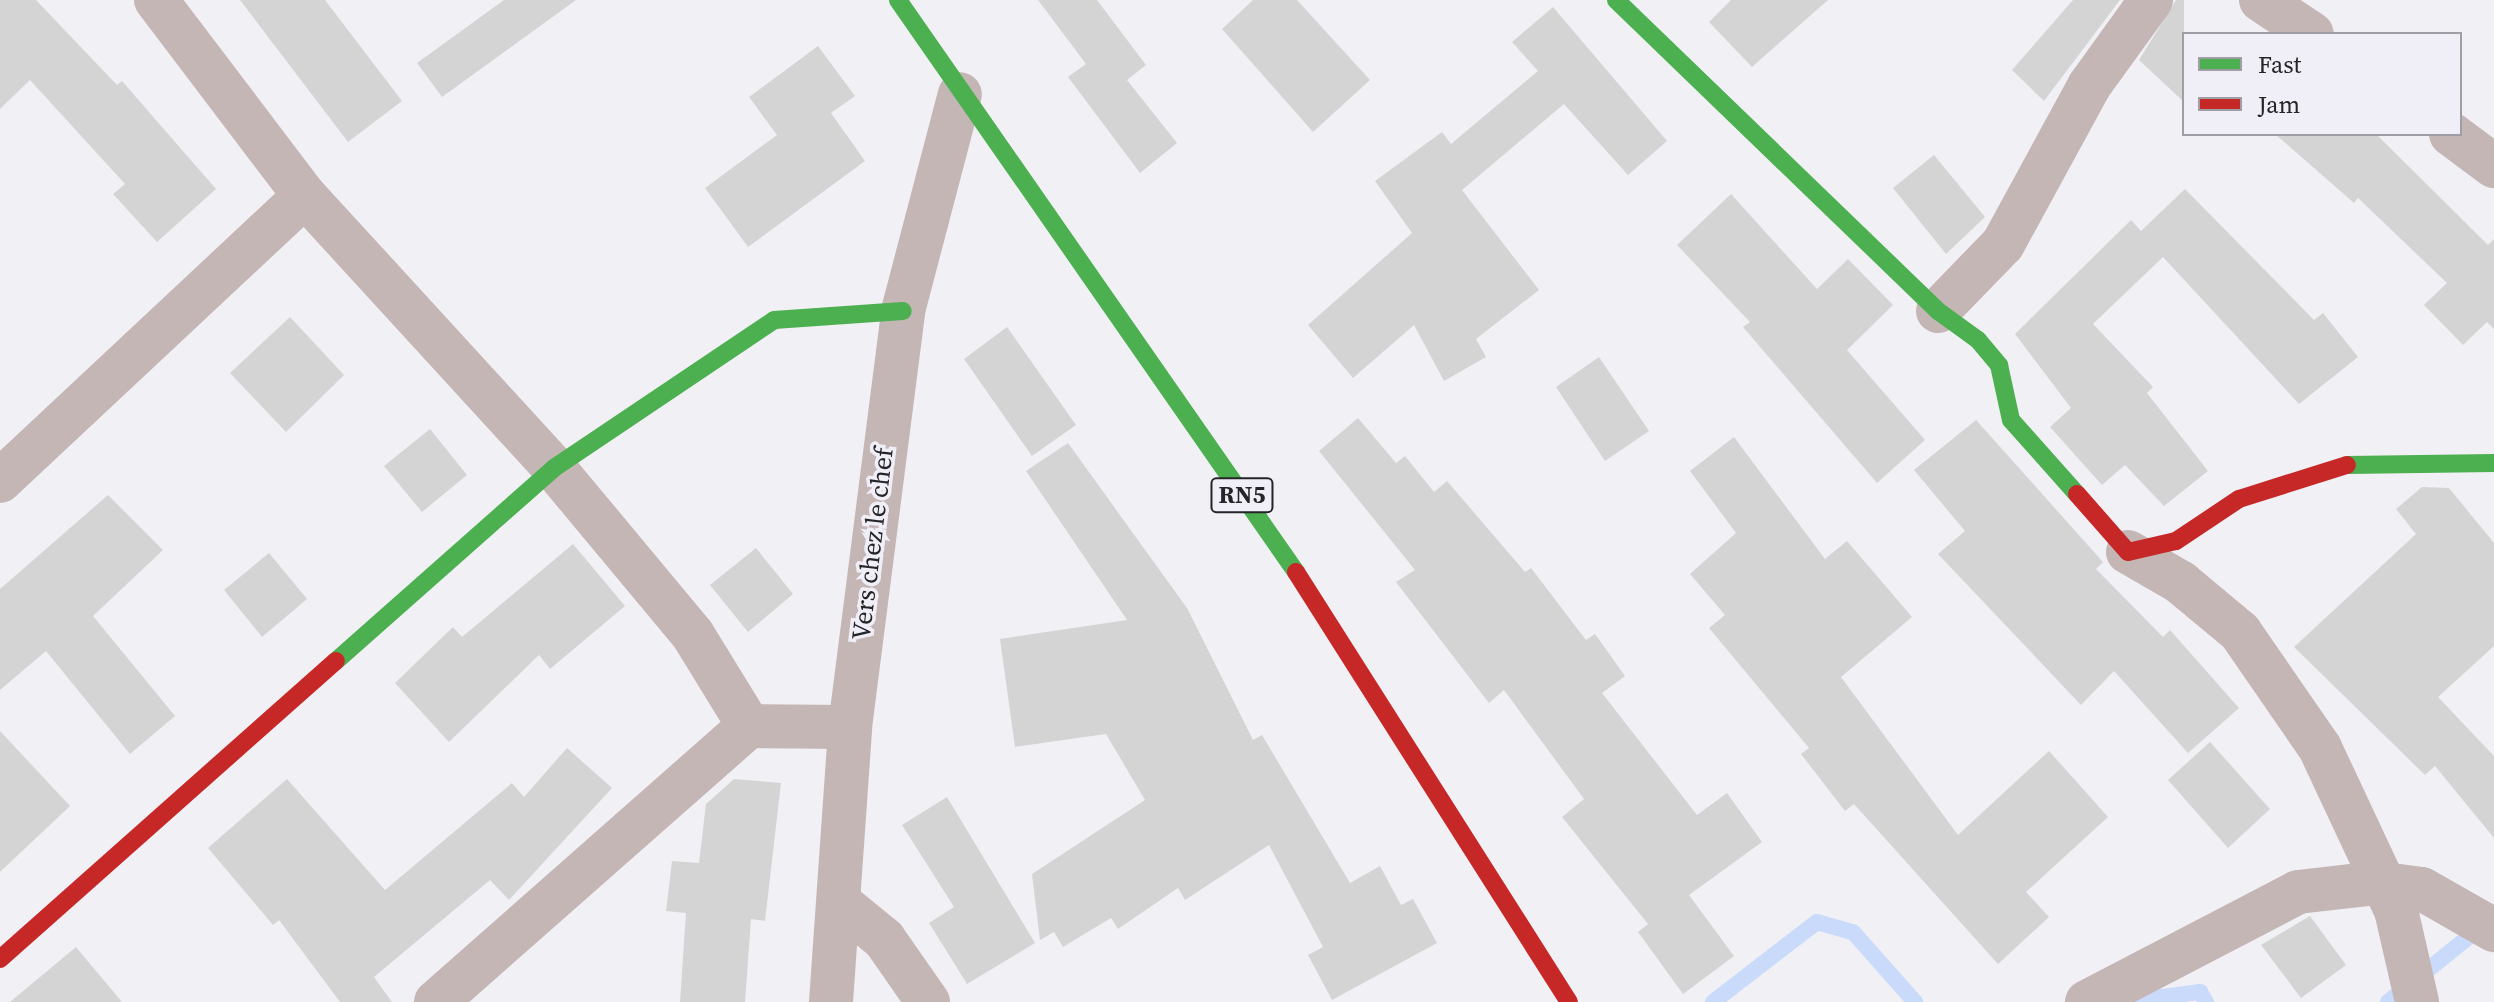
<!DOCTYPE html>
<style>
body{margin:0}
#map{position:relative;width:2494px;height:1002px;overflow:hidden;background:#f1f1f5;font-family:"Source Serif 4",serif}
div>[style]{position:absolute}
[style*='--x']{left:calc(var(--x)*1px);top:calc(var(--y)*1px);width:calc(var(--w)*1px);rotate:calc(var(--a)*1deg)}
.stream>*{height:16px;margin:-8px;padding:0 8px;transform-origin:8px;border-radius:8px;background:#cadafb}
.building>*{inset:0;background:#d5d4d4}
.street>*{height:44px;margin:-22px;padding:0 22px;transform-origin:22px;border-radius:22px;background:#c5b6b6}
.fast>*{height:18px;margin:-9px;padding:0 9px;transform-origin:9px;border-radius:9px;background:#4caf50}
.jam>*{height:18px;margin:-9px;padding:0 9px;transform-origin:9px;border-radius:9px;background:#c62828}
span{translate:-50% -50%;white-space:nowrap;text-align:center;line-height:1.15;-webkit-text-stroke:7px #f0eff7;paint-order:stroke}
.shield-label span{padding:2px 6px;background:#f0eff7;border:2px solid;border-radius:6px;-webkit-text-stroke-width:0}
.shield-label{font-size:24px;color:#252528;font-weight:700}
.street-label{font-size:26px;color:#252528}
.legend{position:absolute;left:2182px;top:32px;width:280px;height:104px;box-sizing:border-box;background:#f0eff7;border:2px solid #9f9ea4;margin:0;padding:10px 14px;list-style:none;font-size:24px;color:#252528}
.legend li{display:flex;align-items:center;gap:16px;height:40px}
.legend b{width:40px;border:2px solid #9f9ea4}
</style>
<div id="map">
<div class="stream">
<i style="--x:1713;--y:1002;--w:131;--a:-37.6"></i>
<i style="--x:1817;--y:922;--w:37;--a:16"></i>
<i style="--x:1853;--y:932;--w:94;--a:48.5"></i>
<i style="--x:2125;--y:1002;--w:76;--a:-7.6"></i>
<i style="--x:2200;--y:992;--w:12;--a:59"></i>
<i style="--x:2388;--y:1002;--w:119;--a:-38.9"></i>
</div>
<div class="building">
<i style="clip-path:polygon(0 0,36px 0,117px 85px,122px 81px,216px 189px,157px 242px,113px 194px,125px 184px,30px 80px,0 109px)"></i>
<i style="clip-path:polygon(240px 0,325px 0,402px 101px,348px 142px)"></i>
<i style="clip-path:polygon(504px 0,576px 0,442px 97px,417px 63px)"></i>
<i style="clip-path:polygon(1038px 0,1097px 0,1146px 65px,1127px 80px,1177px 143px,1140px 173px,1068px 77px,1086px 64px)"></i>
<i style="clip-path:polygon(1253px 0,1297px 0,1370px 80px,1313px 132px,1222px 29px)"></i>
<i style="clip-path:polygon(1731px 0,1828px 0,1752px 67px,1709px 22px)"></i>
<i style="clip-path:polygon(2073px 0,2120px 0,2044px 101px,2012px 70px)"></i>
<i style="clip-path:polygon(2176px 0,2184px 0,2184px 102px,2139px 60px)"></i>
<i style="clip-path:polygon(1553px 7px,1667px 141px,1628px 175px,1564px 104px,1462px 190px,1539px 290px,1476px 339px,1486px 357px,1444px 381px,1414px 325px,1353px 378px,1308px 325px,1412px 233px,1375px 181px,1442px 132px,1451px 144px,1538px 71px,1512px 42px)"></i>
<i style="clip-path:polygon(818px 46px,855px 96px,831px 113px,865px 161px,748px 247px,705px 188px,777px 135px,749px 97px)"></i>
<i style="clip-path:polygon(2275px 134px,2376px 134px,2488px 245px,2494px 239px,2494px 329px,2487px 322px,2463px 345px,2424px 305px,2447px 283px,2358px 198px,2354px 203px)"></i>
<i style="clip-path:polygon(1934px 155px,1985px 217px,1946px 254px,1893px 188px)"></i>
<i style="clip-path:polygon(2185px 189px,2314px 320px,2323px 313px,2358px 357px,2299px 404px,2163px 257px,2093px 324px,2153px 387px,2147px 393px,2208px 471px,2164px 506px,2125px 465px,2102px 485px,2050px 427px,2071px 408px,2015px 334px,2131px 220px,2141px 231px)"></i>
<i style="clip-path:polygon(1731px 194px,1817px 289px,1848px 259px,1893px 305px,1847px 350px,1925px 440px,1877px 483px,1743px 327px,1750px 322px,1677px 245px)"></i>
<i style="clip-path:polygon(290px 317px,344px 375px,286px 432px,230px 373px)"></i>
<i style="clip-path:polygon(1007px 327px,1076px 425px,1032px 456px,964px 359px)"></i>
<i style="clip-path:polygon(1599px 357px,1649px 431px,1605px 461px,1556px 387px)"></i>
<i style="clip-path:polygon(1358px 418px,1396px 463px,1405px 456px,1434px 492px,1447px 481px,1525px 572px,1531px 568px,1586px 640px,1595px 634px,1625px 676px,1602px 693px,1697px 815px,1727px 793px,1762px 842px,1689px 895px,1734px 956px,1683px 994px,1638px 932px,1648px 924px,1562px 817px,1584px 799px,1504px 690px,1489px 703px,1396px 582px,1415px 570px,1319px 451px)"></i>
<i style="clip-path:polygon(1976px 420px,2103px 562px,2096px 569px,2163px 637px,2170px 630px,2239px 708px,2188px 753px,2114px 671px,2081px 705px,1938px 554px,1965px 531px,1914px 470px)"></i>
<i style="clip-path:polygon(430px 429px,467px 475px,422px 512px,384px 466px)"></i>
<i style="clip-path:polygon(1734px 437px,1825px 559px,1847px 541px,1912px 617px,1841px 677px,1958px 835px,2049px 751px,2108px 817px,2026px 892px,2049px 917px,1998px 964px,1854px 804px,1845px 811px,1801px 754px,1809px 748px,1709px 628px,1725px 615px,1690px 574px,1736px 533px,1690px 471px)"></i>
<i style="clip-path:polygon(1068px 443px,1187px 608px,1253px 740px,1262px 735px,1350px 883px,1380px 866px,1401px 905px,1413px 899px,1437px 943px,1332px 1000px,1308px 955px,1323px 947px,1269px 845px,1185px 900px,1178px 888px,1118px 929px,1111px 918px,1063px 947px,1054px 932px,1040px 940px,1032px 874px,1145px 800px,1106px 734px,1015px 747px,1000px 639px,1127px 620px,1026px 471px)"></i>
<i style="clip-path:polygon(2422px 487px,2449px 488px,2494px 543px,2494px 646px,2438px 697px,2494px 756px,2494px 838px,2435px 766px,2425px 775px,2294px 647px,2416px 534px,2396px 509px)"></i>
<i style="clip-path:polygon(108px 495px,163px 550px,93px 616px,175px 716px,130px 754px,46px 651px,0 690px,0 589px)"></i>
<i style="clip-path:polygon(573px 544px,625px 606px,550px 669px,539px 655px,449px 742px,395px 683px,453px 627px,462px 637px)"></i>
<i style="clip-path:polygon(756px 548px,793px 594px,748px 632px,710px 585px)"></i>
<i style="clip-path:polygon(269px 553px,307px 599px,262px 637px,224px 590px)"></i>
<i style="clip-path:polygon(0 731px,70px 806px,0 872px)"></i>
<i style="clip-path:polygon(2210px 742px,2270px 809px,2228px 848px,2168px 780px)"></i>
<i style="clip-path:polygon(567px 748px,612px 788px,509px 900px,490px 880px,374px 977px,392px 1002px,340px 1002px,279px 920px,273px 925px,208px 848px,287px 779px,385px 890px,512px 783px,524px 797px)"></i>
<i style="clip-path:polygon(734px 779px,781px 783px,765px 921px,751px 919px,745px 1002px,680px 1002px,686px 913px,666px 911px,672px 861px,699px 863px,706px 804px)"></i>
<i style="clip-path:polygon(947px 797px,1035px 943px,967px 984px,929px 923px,954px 907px,902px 825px)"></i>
<i style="clip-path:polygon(2310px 916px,2346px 965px,2301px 998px,2261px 945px)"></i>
<i style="clip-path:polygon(76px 947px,122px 1002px,10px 1002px)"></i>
</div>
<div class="street">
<i style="--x:156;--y:0;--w:246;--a:52.8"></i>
<i style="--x:305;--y:196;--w:369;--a:47.5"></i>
<i style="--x:554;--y:468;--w:217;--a:50.2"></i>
<i style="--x:693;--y:635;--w:107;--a:58.4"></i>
<i style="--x:749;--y:726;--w:101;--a:0.6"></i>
<i style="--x:2261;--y:0;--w:61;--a:33.7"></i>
<i style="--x:2451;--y:134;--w:54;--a:36.7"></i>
<i style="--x:1938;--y:311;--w:93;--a:-45.9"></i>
<i style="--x:2003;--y:244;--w:180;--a:-61.4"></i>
<i style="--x:2089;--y:86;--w:106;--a:-54.2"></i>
<i style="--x:0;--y:481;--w:417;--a:-43.1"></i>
<i style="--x:2128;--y:552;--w:60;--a:30"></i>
<i style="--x:2180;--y:582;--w:78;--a:39.8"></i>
<i style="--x:2240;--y:632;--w:141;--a:55.4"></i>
<i style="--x:2320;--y:748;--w:179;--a:64.9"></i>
<i style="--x:2396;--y:910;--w:94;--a:77.1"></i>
<i style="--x:840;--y:903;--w:57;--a:39.3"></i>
<i style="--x:884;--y:939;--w:77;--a:55.1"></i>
<i style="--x:436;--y:1002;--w:417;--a:-41.4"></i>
<i style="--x:831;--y:1002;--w:276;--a:-86"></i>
<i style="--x:850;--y:727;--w:419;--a:-82.7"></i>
<i style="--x:903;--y:311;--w:224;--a:-75.3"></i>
<i style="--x:2087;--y:1002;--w:238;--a:-27.5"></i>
<i style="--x:2298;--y:892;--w:80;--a:-6.5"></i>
<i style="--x:2377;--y:883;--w:45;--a:7.6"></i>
<i style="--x:2422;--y:889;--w:83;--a:29.7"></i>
</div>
<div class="fast">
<i style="--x:898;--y:0;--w:697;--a:55.17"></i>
<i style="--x:1616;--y:0;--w:448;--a:44"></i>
<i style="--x:1938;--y:311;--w:49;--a:35.9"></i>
<i style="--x:1978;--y:340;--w:33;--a:50"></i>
<i style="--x:1999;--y:365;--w:56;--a:77.7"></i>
<i style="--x:2011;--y:420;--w:99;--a:48.3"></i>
<i style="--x:2347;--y:465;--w:147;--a:-0.8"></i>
<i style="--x:336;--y:661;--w:291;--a:-41.5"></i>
<i style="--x:554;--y:468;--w:265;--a:-33.9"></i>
<i style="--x:774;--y:320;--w:129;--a:-4"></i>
</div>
<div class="jam">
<i style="--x:2077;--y:494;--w:77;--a:48.7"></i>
<i style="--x:2128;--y:552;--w:49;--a:-12.9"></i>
<i style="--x:2176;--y:541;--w:76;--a:-33.7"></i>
<i style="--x:2239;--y:499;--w:113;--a:-17.5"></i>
<i style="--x:1296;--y:572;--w:509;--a:57.59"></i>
<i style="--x:0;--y:959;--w:449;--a:-41.6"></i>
</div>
<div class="shield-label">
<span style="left:1242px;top:495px">RN5</span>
</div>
<div class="street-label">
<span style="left:873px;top:544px;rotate:-83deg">Vers chez le chef</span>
</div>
<ul class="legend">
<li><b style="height:10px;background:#4caf50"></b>Fast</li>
<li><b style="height:10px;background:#c62828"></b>Jam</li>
</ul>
</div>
